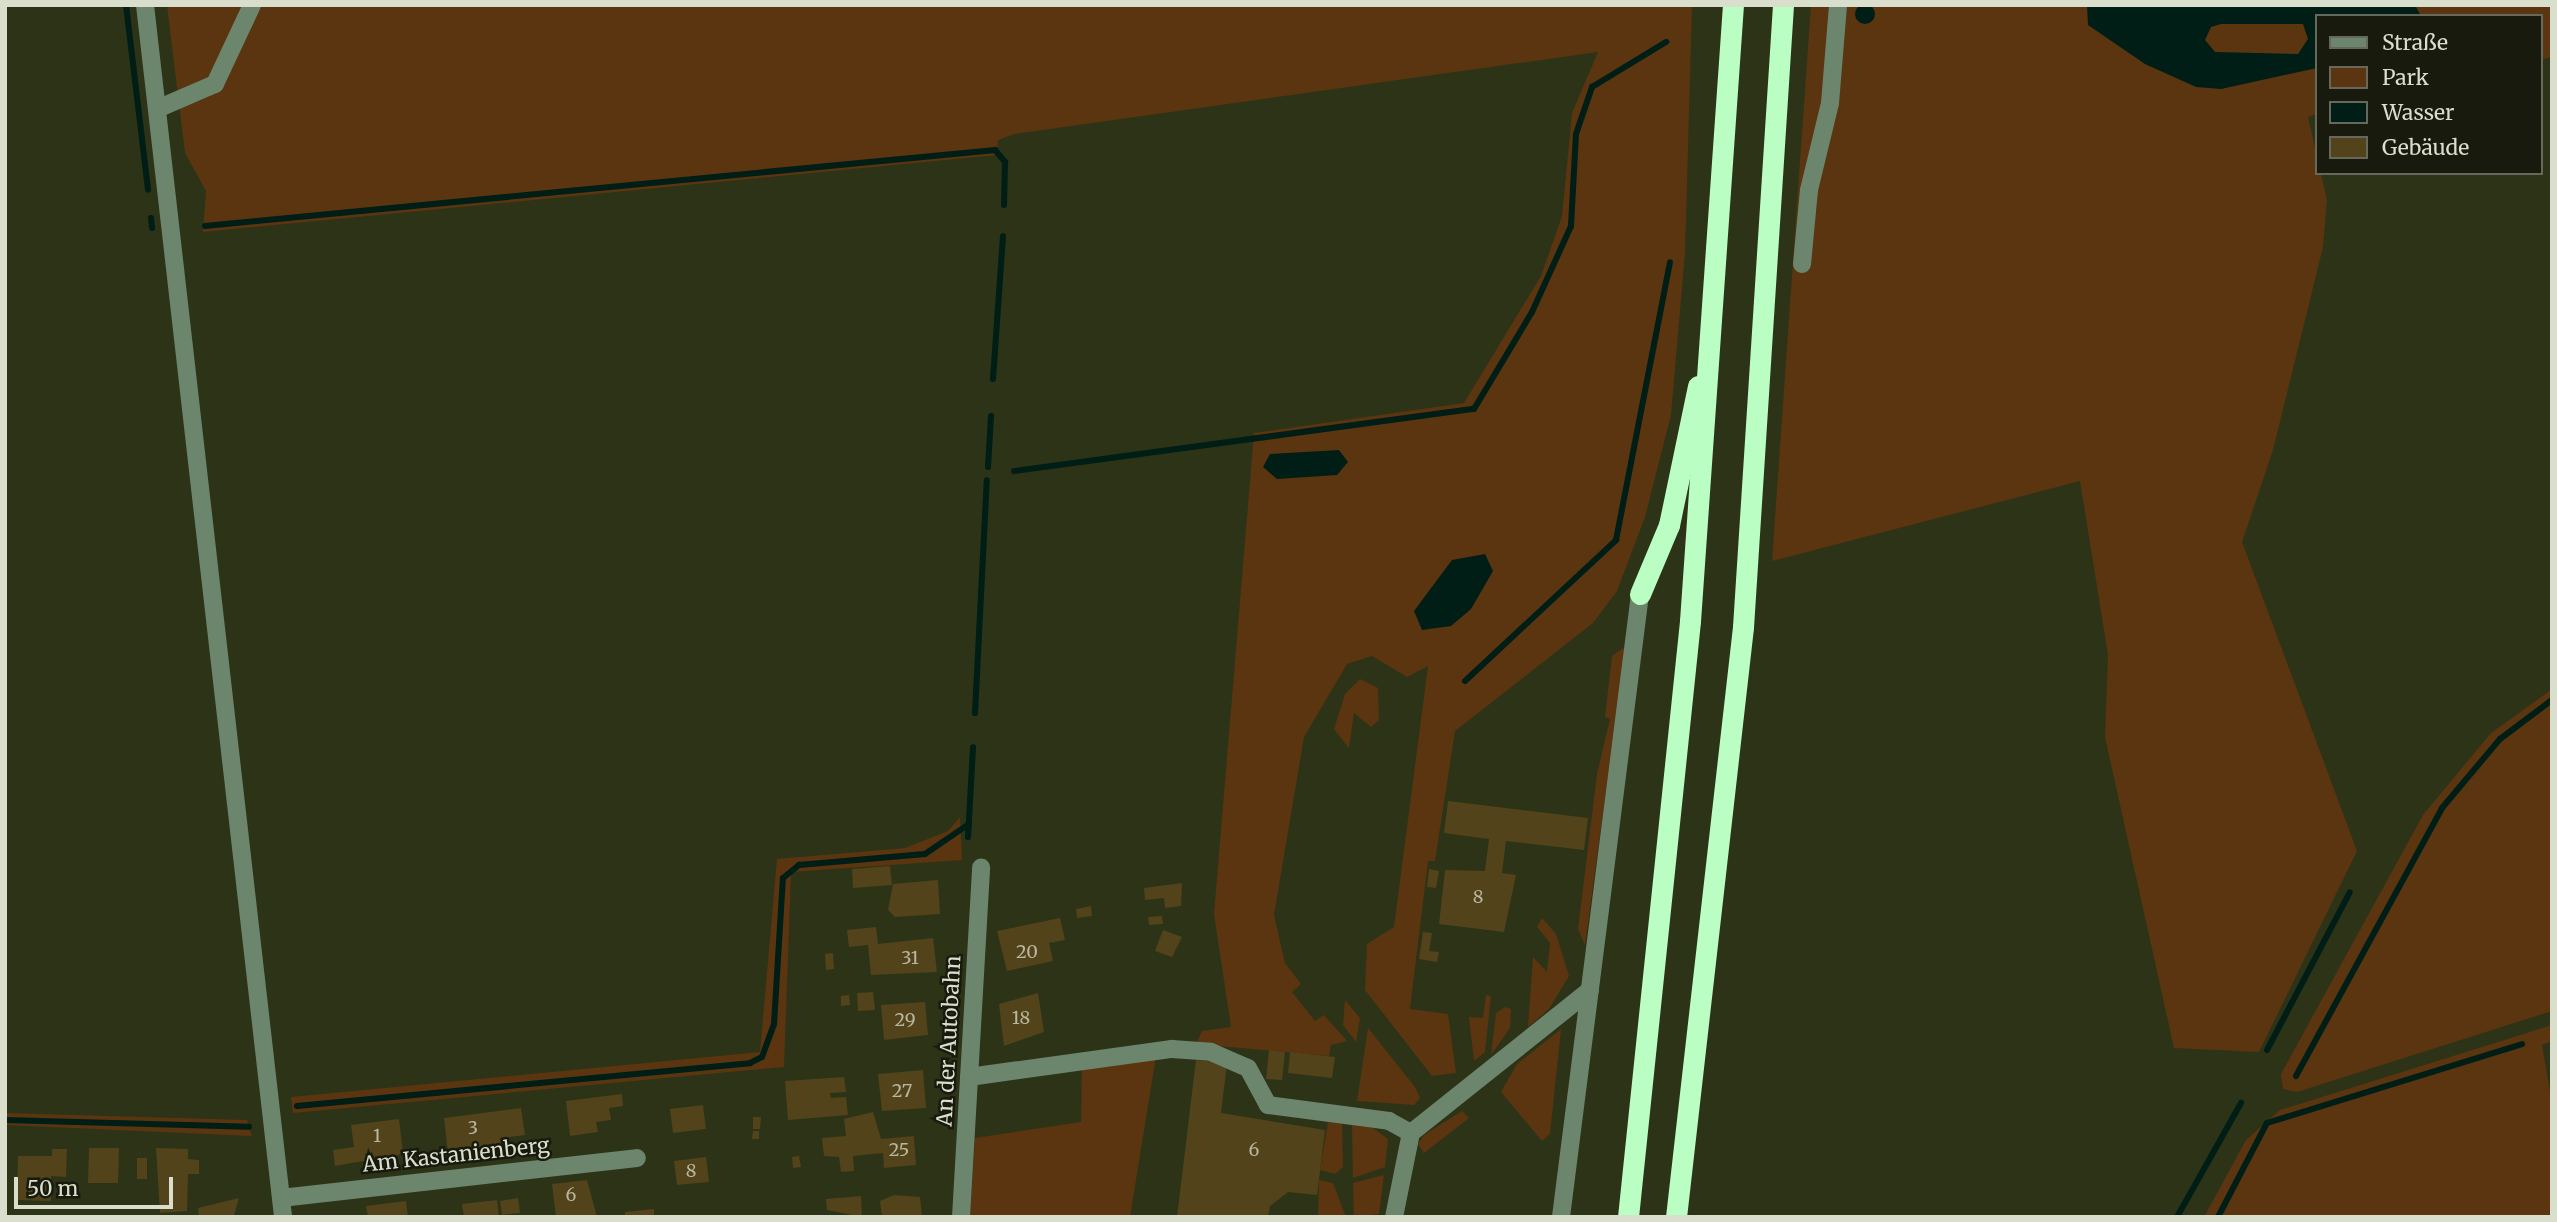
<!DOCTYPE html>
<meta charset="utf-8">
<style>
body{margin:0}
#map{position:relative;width:2557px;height:1222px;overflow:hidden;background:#2d3317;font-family:Merriweather,serif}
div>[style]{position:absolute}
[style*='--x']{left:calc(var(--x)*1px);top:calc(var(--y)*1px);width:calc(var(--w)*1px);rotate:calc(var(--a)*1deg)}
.green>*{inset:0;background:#5a3510}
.water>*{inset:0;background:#001d16}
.round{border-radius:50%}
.stream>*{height:6px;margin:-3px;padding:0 3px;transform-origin:3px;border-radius:3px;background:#001d16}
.building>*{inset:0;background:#52431a}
.minor>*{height:18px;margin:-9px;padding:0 9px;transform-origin:9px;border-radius:9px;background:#6c866e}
.highway>*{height:21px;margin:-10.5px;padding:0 10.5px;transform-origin:10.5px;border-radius:10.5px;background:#bbfec3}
span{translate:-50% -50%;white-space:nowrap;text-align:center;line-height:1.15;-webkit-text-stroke:5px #171a0d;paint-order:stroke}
.number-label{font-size:18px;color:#b8b7a0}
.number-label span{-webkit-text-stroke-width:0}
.street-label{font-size:21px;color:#dadecd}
.frame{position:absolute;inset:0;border:7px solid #dadecd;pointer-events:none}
.legend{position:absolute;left:2315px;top:14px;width:228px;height:161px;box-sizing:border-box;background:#171a0d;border:2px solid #65685a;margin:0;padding:9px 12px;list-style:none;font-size:21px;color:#dadecd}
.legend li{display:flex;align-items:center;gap:14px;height:35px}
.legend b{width:35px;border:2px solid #65685a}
.scale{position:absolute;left:14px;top:1177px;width:159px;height:32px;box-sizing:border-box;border:4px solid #dadecd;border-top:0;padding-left:9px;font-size:21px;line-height:24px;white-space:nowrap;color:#dadecd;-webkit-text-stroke:5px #171a0d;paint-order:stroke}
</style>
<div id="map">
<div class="green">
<i style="clip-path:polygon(167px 5px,1692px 5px,1685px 253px,1671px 415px,1645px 517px,1617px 591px,1593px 623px,1455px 731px,1435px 861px,1428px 861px,1410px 1009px,1448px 1014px,1456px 1073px,1432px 1076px,1365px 990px,1367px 944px,1394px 927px,1428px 666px,1407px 677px,1372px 656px,1347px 664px,1304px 737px,1274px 915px,1285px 963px,1301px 984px,1292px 992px,1315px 1021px,1324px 1015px,1347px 1041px,1331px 1045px,1329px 1056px,1196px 1044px,1202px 1031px,1231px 1027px,1214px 914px,1254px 433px,1464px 403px,1541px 276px,1562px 216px,1572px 113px,1598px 52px,1014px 134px,998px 140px,997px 155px,203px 232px,206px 191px,185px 153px)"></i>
<i style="clip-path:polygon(1811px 5px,2552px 5px,2552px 57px,2541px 60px,2541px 16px,2317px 16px,2317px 114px,2308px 117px,2327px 200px,2323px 247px,2273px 450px,2242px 542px,2357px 851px,2259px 1052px,2174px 1048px,2105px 737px,2108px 655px,2080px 481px,1772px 561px)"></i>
<i style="clip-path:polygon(1623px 648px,1625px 650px,1585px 945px,1578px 929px,1597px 774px,1610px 719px,1605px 717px,1612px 656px)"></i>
<i style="clip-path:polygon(1360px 679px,1378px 688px,1379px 720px,1371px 727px,1354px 713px,1349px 748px,1334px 729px,1345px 694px)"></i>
<i style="clip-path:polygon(2552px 689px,2552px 1011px,2297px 1092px,2283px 1089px,2281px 1074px,2423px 815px,2490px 734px)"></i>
<i style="clip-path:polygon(960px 817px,962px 860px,791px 872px,784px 1067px,293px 1113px,291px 1097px,760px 1052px,777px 859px,905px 848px,948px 831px)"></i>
<i style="clip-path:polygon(1542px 918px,1556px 934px,1569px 976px,1549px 1009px,1528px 1027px,1533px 957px,1547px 972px,1550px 943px,1537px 927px)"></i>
<i style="clip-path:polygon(1486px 995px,1491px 996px,1485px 1052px,1474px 1061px,1469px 1017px,1483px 1018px)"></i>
<i style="clip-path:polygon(1345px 1000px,1360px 1018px,1356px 1042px,1343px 1025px)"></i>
<i style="clip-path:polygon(1505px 1007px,1511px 1009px,1510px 1028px,1491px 1055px,1496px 1013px)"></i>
<i style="clip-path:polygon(2552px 1025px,2552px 1041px,2542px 1045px,2552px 1103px,2552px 1217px,2204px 1217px,2246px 1140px,2280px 1110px)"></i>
<i style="clip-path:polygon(1368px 1028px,1415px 1087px,1420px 1098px,1414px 1105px,1357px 1101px)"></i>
<i style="clip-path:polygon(1561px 1029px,1550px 1134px,1542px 1141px,1501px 1092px,1517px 1064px)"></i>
<i style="clip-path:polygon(1156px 1056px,1130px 1217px,970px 1217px,975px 1138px,1081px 1122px,1082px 1068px)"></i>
<i style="clip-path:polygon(1462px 1111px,1469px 1118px,1424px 1153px,1418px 1144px,1424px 1135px)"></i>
<i style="clip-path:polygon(5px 1113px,247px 1120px,252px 1136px,5px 1125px)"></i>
<i style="clip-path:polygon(1328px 1122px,1342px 1124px,1343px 1167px,1335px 1174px,1320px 1170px)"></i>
<i style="clip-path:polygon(1352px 1125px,1373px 1128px,1388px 1139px,1385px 1167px,1353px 1178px)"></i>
<i style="clip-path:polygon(1384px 1175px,1379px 1214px,1354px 1217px,1353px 1183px)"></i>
<i style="clip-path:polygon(1319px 1180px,1333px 1183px,1346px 1217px,1318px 1217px)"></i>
</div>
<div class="water">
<i class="round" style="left:1855px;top:4px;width:20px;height:20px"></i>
<i style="clip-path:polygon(evenodd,2087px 5px,2415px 5px,2421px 16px,2317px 16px,2317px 68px,2221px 89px,2196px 87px,2145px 64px,2088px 25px,2087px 5px,2221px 24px,2303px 24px,2308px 39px,2298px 54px,2215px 52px,2205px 40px,2211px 27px,2221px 24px)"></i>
<i style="clip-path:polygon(1339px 450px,1348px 462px,1337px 475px,1277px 479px,1263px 467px,1270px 454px)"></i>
<i style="clip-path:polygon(1485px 554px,1493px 571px,1471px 609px,1451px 626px,1422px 630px,1414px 611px,1452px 560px)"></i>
</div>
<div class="stream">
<i style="--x:126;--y:5;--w:186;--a:83.2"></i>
<i style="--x:151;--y:218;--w:10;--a:84"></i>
<i style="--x:205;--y:226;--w:794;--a:-5.5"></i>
<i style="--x:995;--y:150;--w:16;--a:50"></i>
<i style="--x:1005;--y:162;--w:43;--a:91.3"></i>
<i style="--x:993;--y:379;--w:143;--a:-86"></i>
<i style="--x:988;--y:467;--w:51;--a:-86.6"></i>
<i style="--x:1014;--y:471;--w:464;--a:-7.7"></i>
<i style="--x:1474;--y:409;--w:113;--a:-59.1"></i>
<i style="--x:1532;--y:312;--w:94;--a:-65.6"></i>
<i style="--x:1571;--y:226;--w:92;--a:-86.9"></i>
<i style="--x:1576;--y:134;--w:50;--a:-71.2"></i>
<i style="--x:1592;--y:87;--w:87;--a:-31.3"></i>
<i style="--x:1465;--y:681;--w:207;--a:-43"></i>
<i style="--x:1616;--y:540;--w:283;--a:-79"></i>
<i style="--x:975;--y:713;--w:233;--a:-87.1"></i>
<i style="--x:968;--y:837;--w:90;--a:-86.8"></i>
<i style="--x:2267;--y:1050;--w:178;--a:-62.3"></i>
<i style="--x:2296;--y:1076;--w:305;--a:-61.4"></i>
<i style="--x:2442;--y:808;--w:90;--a:-50"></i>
<i style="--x:2500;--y:739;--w:65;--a:-36.9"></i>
<i style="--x:297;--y:1106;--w:455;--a:-5.4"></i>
<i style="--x:750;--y:1063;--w:13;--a:-27"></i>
<i style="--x:762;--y:1057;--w:35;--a:-70"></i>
<i style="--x:774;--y:1024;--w:146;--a:-86.5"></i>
<i style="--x:783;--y:878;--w:21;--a:-39"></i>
<i style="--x:799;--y:865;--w:126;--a:-5"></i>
<i style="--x:925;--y:854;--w:53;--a:-34.3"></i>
<i style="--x:5;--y:1120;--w:244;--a:1.6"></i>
<i style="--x:2177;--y:1217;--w:131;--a:-60.7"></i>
<i style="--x:2218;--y:1217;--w:106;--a:-62.5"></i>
<i style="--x:2267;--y:1123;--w:267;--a:-17.2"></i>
</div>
<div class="building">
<i style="clip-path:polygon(1448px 801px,1588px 818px,1584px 850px,1506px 841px,1502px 873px,1516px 875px,1504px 932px,1439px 924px,1445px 870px,1485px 871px,1489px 839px,1444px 833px)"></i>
<i style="clip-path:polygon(890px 866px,892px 885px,853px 888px,852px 869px)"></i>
<i style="clip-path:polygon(1429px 869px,1439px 871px,1436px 888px,1427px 887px)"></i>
<i style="clip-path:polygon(938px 880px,940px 914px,895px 917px,888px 910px,893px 884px)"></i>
<i style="clip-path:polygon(1182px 883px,1181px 906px,1165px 908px,1164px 898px,1145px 900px,1144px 888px)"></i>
<i style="clip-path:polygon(1091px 906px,1092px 916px,1077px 918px,1076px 909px)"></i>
<i style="clip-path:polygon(1162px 916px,1163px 924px,1149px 925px,1148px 917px)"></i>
<i style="clip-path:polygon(1060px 918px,1065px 940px,1049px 943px,1053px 961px,1007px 971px,997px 931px)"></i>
<i style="clip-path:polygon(876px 927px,878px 944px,933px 938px,937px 972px,871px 975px,868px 945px,849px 947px,847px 930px)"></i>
<i style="clip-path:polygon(1163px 930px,1182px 937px,1172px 957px,1155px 951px)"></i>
<i style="clip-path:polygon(1423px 932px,1432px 933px,1429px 951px,1439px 952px,1437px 962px,1419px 959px)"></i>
<i style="clip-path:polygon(833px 953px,834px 969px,826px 970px,825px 954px)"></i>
<i style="clip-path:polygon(873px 992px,875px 1010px,858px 1011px,857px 993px)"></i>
<i style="clip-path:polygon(1038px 993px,1044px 1032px,1004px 1046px,999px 1004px)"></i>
<i style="clip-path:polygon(849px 995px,850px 1005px,841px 1006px,841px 996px)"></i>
<i style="clip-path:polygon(925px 1002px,928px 1035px,884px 1040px,881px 1005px)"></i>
<i style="clip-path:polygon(1269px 1050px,1285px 1052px,1282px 1080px,1266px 1079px)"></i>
<i style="clip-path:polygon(1290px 1052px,1335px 1057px,1332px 1078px,1288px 1073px)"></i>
<i style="clip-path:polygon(1196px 1060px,1227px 1063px,1221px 1113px,1325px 1130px,1317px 1195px,1288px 1192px,1270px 1206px,1268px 1217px,1177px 1217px)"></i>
<i style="clip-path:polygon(923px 1070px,926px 1108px,882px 1111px,878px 1074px)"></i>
<i style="clip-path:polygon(844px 1077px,846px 1092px,830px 1093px,831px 1098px,846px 1097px,848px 1115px,788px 1120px,785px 1081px)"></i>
<i style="clip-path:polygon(622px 1094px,623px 1106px,609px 1108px,611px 1120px,596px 1122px,598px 1132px,570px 1136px,566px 1101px)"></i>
<i style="clip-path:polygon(703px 1105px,706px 1129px,673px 1133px,670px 1109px)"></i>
<i style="clip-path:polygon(521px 1108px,525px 1135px,503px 1138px,504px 1146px,448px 1153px,444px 1118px)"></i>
<i style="clip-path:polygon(873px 1112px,881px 1139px,914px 1136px,916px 1165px,884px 1168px,883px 1153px,853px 1156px,854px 1171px,841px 1172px,839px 1157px,824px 1156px,822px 1138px,846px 1136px,844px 1119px)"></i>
<i style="clip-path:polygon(753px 1117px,761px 1117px,760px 1129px,753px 1129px)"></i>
<i style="clip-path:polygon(399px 1119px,403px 1154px,335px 1166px,333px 1150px,354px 1147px,351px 1125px)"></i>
<i style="clip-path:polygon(753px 1131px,759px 1131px,759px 1139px,752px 1139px)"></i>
<i style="clip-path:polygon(89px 1148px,119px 1148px,118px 1183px,88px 1183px)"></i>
<i style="clip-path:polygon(156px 1148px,188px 1149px,188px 1159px,199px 1160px,199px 1174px,188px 1174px,187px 1211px,160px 1213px)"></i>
<i style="clip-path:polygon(52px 1149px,67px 1149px,66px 1177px,51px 1176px,51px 1201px,17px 1200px,18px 1156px,52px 1156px)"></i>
<i style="clip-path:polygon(799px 1156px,801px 1167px,793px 1168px,792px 1157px)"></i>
<i style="clip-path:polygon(706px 1157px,709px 1182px,677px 1185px,674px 1161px)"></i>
<i style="clip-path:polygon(137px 1158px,147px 1158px,147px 1179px,137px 1179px)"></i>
<i style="clip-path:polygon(587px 1180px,597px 1217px,556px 1217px,552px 1184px)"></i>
<i style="clip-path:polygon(894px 1195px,920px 1197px,922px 1217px,882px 1217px,880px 1201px)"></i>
<i style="clip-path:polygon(861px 1196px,862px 1217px,827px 1210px,826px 1199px)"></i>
<i style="clip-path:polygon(239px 1198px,234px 1215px,199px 1217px,198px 1208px)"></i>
<i style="clip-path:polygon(518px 1198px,520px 1213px,502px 1215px,500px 1201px)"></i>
<i style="clip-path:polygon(497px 1200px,499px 1217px,464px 1217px,462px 1204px)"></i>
<i style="clip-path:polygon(406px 1201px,408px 1217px,368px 1217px,366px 1206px)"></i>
<i style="clip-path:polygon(654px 1209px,654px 1217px,625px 1217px,625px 1212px)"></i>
</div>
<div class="minor">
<i style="--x:145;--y:5;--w:1220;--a:83.5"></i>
<i style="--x:157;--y:109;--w:63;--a:-23.3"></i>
<i style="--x:215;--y:84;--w:87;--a:-64.9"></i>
<i style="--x:1802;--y:264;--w:74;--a:-84.6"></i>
<i style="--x:1809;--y:190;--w:89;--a:-76.4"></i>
<i style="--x:1830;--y:103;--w:98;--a:-85.3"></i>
<i style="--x:969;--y:1077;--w:205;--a:-7.9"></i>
<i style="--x:1172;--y:1049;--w:39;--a:4"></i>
<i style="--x:1211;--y:1052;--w:40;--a:23.4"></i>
<i style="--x:1248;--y:1068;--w:42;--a:61.6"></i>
<i style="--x:1268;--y:1105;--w:122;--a:7.5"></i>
<i style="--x:1389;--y:1121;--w:25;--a:29"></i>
<i style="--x:281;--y:1198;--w:358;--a:-6.4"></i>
<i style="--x:961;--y:1217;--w:350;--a:-86.7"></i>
<i style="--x:1394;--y:1217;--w:86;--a:-78.6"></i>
<i style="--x:1411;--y:1133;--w:229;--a:-38.6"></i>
<i style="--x:1561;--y:1217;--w:628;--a:-82.77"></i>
</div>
<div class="highway">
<i style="--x:1640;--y:594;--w:75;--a:-67.2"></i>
<i style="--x:1669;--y:525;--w:142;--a:-78.2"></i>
<i style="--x:1628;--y:1217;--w:599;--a:-84.06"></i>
<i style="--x:1690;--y:621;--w:617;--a:-86.01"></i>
<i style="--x:1676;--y:1217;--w:594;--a:-83.52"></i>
<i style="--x:1743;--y:627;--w:623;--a:-86.32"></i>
</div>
<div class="number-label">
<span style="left:1478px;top:897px">8</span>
<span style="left:1027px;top:952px">20</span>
<span style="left:910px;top:958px">31</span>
<span style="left:1021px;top:1018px">18</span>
<span style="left:905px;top:1020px">29</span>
<span style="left:902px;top:1091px">27</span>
<span style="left:473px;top:1128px">3</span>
<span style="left:377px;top:1136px">1</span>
<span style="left:899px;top:1150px">25</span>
<span style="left:1254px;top:1150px">6</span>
<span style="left:691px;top:1171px">8</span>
<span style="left:571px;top:1195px">6</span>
</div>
<div class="street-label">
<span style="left:949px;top:1041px;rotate:-87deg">An der Autobahn</span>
<span style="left:456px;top:1155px;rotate:-6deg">Am Kastanienberg</span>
</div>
<div class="frame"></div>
<ul class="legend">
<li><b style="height:9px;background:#6c866e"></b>Straße</li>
<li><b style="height:19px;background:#5a3510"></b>Park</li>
<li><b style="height:19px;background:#001d16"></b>Wasser</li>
<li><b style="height:19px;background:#52431a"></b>Gebäude</li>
</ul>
<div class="scale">50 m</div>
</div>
